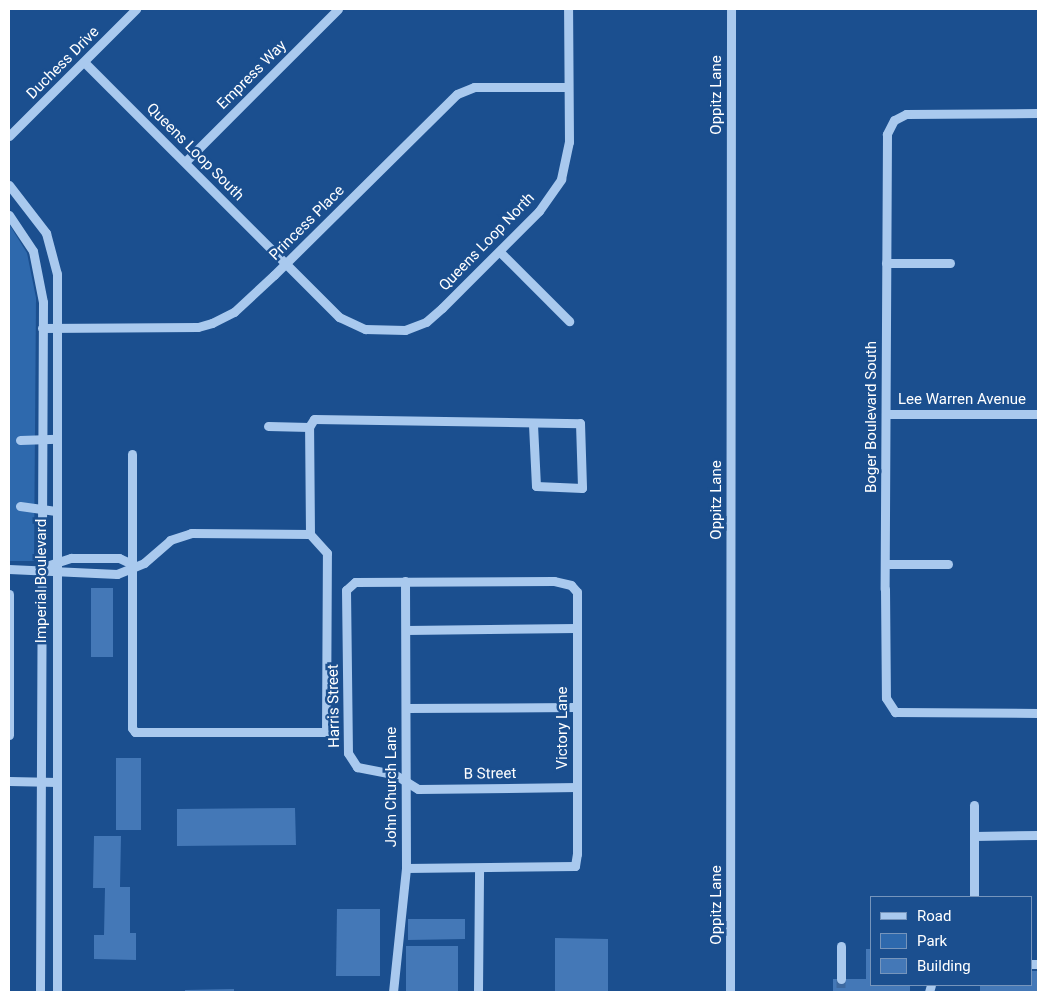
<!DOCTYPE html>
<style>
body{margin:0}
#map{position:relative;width:1047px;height:1001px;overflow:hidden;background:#1b4f8f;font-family:Roboto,sans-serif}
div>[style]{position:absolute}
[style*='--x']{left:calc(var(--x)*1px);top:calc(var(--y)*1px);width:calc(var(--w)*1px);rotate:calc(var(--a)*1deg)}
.green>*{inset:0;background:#2e69ad}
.building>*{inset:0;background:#4478b7}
.minor-tunnel>*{height:9px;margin-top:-4.5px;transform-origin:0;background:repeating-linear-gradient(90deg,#3d69a0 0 9px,transparent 0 13.5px)}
.minor>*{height:9px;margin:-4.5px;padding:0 4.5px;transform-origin:4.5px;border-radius:4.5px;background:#a9c9ee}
span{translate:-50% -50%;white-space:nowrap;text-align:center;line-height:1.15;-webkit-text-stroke:5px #1b4f8f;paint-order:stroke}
.street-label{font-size:15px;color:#fff}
.frame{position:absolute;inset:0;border:10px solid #fff;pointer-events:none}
.legend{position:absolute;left:870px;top:896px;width:162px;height:90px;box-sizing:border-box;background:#1b4f8f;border:1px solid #7695bc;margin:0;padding:6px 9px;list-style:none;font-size:15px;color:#fff}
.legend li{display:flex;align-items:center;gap:10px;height:25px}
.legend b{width:25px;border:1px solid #7695bc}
</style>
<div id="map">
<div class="green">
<i style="clip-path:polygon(9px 224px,27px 253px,36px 298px,34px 561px,9px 561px)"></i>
</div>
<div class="building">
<i style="clip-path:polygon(91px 588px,113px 588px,113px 657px,91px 657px)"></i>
<i style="clip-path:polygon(116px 758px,141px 758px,141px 830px,116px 830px)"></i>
<i style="clip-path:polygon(295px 808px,296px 845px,177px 846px,177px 809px)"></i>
<i style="clip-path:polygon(94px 836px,121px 836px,120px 887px,130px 887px,130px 933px,136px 933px,136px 960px,94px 959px,94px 935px,104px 935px,105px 888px,93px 888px)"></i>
<i style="clip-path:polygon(337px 909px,380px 909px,380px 976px,336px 976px)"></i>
<i style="clip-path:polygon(408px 919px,465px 919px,465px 939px,408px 940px)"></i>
<i style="clip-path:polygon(555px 938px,608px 939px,608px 992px,555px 992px)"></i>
<i style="clip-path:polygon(406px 946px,458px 946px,458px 992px,406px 992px)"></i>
<i style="clip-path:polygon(866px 949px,871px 949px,871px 985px,910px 985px,910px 992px,833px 992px,833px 979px,866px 979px)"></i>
<i style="clip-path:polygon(1031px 971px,1038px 971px,1038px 992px,980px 992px,980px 985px,1031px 985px)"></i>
<i style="clip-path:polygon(234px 989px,234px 992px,185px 992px,185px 990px)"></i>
</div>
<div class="minor-tunnel">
<i style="--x:841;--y:979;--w:13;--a:90"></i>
</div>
<div class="minor">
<i style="--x:84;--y:62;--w:361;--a:45"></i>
<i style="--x:339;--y:317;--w:29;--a:25"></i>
<i style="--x:365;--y:329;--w:40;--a:1.4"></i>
<i style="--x:405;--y:330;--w:22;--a:-21"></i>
<i style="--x:426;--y:322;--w:21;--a:-41"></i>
<i style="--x:442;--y:308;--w:137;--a:-45"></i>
<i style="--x:539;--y:211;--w:39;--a:-55"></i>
<i style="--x:561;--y:179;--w:38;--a:-78"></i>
<i style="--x:569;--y:142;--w:133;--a:-90.4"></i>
<i style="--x:1038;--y:113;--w:132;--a:179.6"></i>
<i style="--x:906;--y:114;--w:13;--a:153"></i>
<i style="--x:894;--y:120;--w:16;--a:117"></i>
<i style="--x:887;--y:134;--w:455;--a:90.3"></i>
<i style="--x:885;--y:589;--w:109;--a:89.5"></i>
<i style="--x:886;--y:698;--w:17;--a:57"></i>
<i style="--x:895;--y:712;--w:143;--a:0.4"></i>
<i style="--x:9;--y:136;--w:180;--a:-45"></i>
<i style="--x:186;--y:161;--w:215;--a:-45"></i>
<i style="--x:9;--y:185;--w:61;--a:52.4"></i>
<i style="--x:46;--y:233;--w:42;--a:75"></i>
<i style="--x:57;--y:274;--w:718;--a:90"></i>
<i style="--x:9;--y:215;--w:43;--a:56.3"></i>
<i style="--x:33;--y:251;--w:52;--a:78.9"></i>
<i style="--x:43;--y:302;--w:690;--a:90.25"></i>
<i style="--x:500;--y:252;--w:98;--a:45"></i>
<i style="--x:886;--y:263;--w:64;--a:0"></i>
<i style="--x:42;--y:328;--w:156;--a:-0.4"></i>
<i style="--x:198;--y:327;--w:15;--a:-16"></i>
<i style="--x:212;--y:323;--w:25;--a:-27"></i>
<i style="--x:234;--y:312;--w:54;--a:-42.8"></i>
<i style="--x:274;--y:275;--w:257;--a:-44.7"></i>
<i style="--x:457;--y:94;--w:18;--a:-22"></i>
<i style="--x:474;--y:87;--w:94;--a:0"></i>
<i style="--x:886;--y:414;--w:152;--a:0"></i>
<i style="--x:309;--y:427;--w:9;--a:-58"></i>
<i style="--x:314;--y:419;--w:266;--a:0.9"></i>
<i style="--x:580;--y:423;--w:65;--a:88.2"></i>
<i style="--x:582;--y:488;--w:46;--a:-177.5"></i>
<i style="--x:536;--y:486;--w:62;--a:-92.8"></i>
<i style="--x:20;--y:440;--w:37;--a:-2"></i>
<i style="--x:132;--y:454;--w:274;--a:90"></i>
<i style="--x:132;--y:728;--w:5;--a:53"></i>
<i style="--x:135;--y:732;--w:191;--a:0"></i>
<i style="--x:326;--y:732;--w:179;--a:-89.7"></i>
<i style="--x:327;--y:553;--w:25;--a:-132"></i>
<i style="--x:310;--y:534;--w:107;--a:-90.5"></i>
<i style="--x:309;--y:427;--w:41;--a:-178.6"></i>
<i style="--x:20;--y:506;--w:36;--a:8"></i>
<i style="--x:886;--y:564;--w:62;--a:0"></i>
<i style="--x:40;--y:568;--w:33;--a:-18"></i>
<i style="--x:71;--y:558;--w:48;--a:0"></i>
<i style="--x:119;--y:558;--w:14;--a:25"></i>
<i style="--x:9;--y:569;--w:108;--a:2.7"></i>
<i style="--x:117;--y:574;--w:29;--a:-22"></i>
<i style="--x:144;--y:563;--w:35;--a:-41"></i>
<i style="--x:170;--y:540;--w:22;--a:-18"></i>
<i style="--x:191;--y:533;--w:119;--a:0.5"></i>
<i style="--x:9;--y:594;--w:141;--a:90"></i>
<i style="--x:406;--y:630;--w:170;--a:-0.7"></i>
<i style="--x:406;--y:708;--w:170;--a:-0.3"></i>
<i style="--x:9;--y:781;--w:48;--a:1.2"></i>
<i style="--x:974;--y:836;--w:64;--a:-0.9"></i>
<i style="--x:406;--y:868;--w:169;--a:-0.7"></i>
<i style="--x:575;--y:866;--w:12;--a:-81"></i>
<i style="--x:577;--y:854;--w:262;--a:-90"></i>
<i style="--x:577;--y:592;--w:9;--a:-131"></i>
<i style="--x:571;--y:585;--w:17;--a:-167"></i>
<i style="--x:554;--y:581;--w:199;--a:179.7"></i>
<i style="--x:355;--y:582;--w:12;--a:138"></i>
<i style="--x:346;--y:590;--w:163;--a:89.3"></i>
<i style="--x:348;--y:753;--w:17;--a:57"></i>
<i style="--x:357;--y:767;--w:38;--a:11"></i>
<i style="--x:394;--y:774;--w:28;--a:32"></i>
<i style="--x:418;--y:789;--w:159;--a:-0.7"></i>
<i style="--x:974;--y:897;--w:92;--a:-90"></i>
<i style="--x:841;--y:946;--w:33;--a:90"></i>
<i style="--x:1031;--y:964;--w:7;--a:0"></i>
<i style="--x:393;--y:992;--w:125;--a:-84"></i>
<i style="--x:406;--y:868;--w:287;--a:-90.2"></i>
<i style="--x:478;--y:992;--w:124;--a:-89.5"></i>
<i style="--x:730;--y:992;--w:983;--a:-89.94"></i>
<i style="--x:929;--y:992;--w:7;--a:-74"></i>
</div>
<div class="street-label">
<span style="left:63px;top:63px;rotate:-45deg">Duchess Drive</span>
<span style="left:252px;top:75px;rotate:-45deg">Empress Way</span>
<span style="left:717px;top:95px;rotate:-90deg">Oppitz Lane</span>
<span style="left:195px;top:152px;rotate:45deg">Queens Loop South</span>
<span style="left:307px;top:223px;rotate:-45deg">Princess Place</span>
<span style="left:487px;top:242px;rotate:-46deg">Queens Loop North</span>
<span style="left:962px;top:400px">Lee Warren Avenue</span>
<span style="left:872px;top:417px;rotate:-90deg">Boger Boulevard South</span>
<span style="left:717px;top:500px;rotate:-90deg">Oppitz Lane</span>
<span style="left:42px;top:581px;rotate:-90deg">Imperial Boulevard</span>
<span style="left:334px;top:706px;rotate:-91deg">Harris Street</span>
<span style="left:563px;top:728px;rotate:-90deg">Victory Lane</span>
<span style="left:490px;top:774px;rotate:-1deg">B Street</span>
<span style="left:392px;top:787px;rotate:-90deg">John Church Lane</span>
<span style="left:717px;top:905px;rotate:-90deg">Oppitz Lane</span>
</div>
<div class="frame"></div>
<ul class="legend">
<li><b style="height:6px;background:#a9c9ee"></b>Road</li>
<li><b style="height:14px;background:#2e69ad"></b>Park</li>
<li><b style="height:14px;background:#4478b7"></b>Building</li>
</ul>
</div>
